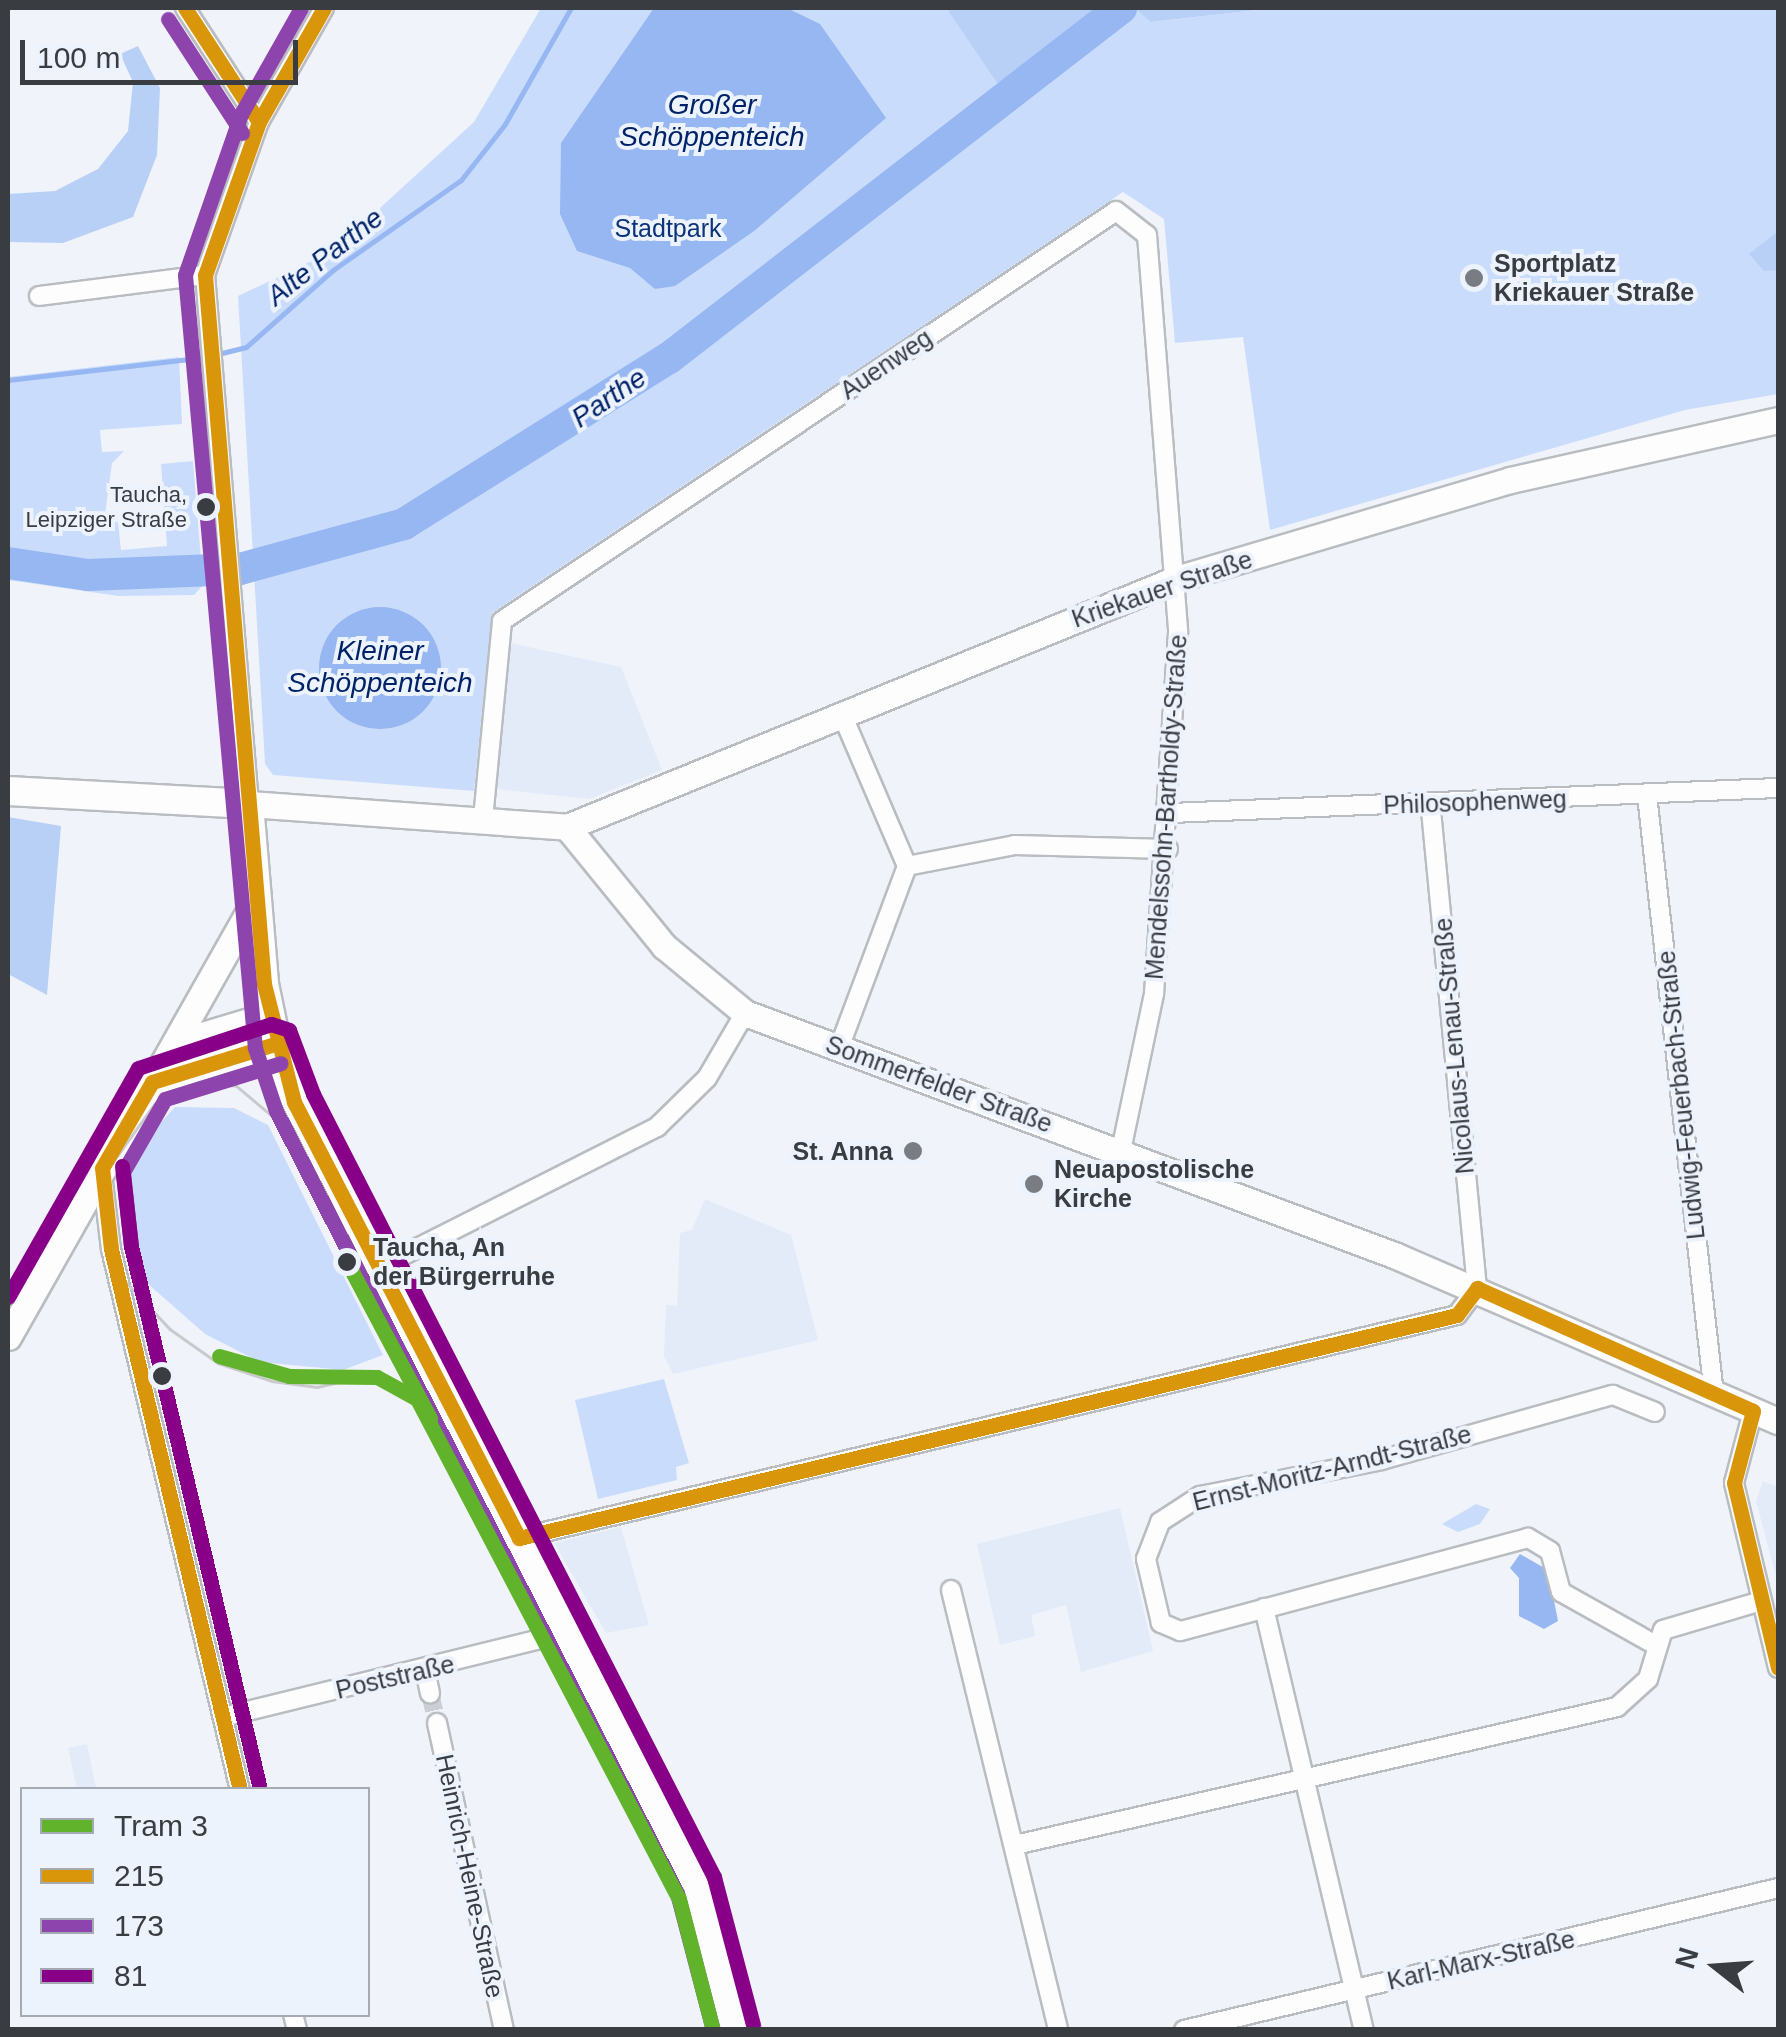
<!DOCTYPE html>
<meta charset="utf-8">
<style>
body{margin:0}
#map{position:relative;width:1786px;height:2037px;overflow:hidden;background:#f0f4fa;font-family:Helvetica,sans-serif}
div>[style]{position:absolute}
[style*='--x']{left:calc(var(--x)*1px);top:calc(var(--y)*1px);width:calc(var(--w)*1px);rotate:calc(var(--a)*1deg)}
.built>*{inset:0;background:#e3eaf8}
.green>*{inset:0;background:#cadcfc}
.forest>*{inset:0;background:#b8cff6}
.water>*{inset:0;background:#96b7f2}
.round{border-radius:50%}
.stream>*{height:5px;margin:-2.5px;padding:0 2.5px;transform-origin:2.5px;border-radius:2.5px;background:#96b7f2}
.river>*{height:32px;margin:-16px;padding:0 16px;transform-origin:16px;border-radius:16px;background:#96b7f2}
.street-tunnel>*{height:18px;margin-top:-9px;transform-origin:0;background:repeating-linear-gradient(90deg,#cbcfd5 0 18px,transparent 0 27px)}
.roads{filter:drop-shadow(2px 0 #b9bcc1) drop-shadow(-2px 0 #b9bcc1) drop-shadow(0 2px #b9bcc1) drop-shadow(0 -2px #b9bcc1)}
.street>*{height:18px;margin:-9px;padding:0 9px;transform-origin:9px;border-radius:9px;background:#fdfdfe}
.secondary>*{height:25px;margin:-12.5px;padding:0 12.5px;transform-origin:12.5px;border-radius:12.5px;background:#fdfdfe}
.primary>*{height:28px;margin:-14px;padding:0 14px;transform-origin:14px;border-radius:14px;background:#fdfdfe}
.tram>*{height:2.5px;margin:-1.25px;padding:0 1.25px;transform-origin:1.25px;border-radius:1.25px;background:#c9cacc}
.bus-1>*{height:15px;margin:-7.5px;padding:0 7.5px;transform-origin:7.5px;border-radius:7.5px;background:#da960a}
.bus-2>*{height:15px;margin:-7.5px;padding:0 7.5px;transform-origin:7.5px;border-radius:7.5px;background:#8e44ad}
.bus-3>*{height:15px;margin:-7.5px;padding:0 7.5px;transform-origin:7.5px;border-radius:7.5px;background:#808}
.tram-1>*{height:15px;margin:-7.5px;padding:0 7.5px;transform-origin:7.5px;border-radius:7.5px;background:#62b32c}
.dots>*{width:28px;height:28px;translate:-50% -50%;box-sizing:border-box;border:5px solid #edf3fd;border-radius:50%}
span{translate:-50% -50%;white-space:nowrap;text-align:center;line-height:1.15;-webkit-text-stroke:8px #edf3fd;paint-order:stroke}
.bus-label{font-size:22px;color:#393c41}
.right{translate:-100% -50%;text-align:right}
.park-label{font-size:25px;color:#0d3379}
.poi-label{font-size:25px;color:#393c41;font-weight:700}
.left{translate:0 -50%;text-align:left}
.street-label{font-size:25px;color:#393c41}
.stop-label{font-size:25px;color:#393c41;font-weight:700}
.water-label{font-size:28px;color:#002368;font-style:italic}
.frame{position:absolute;inset:0;border:10px solid #393c41;pointer-events:none}
.legend{position:absolute;left:20px;top:1787px;width:350px;height:230px;box-sizing:border-box;background:#edf3fd;border:2px solid #a5aab2;margin:0;padding:12px 18px;list-style:none;font-size:30px;color:#393c41}
.legend li{display:flex;align-items:center;gap:20px;height:50px}
.legend b{width:50px;border:2px solid #a5aab2}
.north{position:absolute;left:1666px;top:1917px;width:100px;height:100px;-webkit-text-stroke:8px #edf3fd;paint-order:stroke;rotate:287deg;font-size:28px;font-weight:700;line-height:40px;text-align:center;color:#393c41}
.north::after{content:'';display:block;margin:auto;width:35px;height:45px;background:#393c41;clip-path:polygon(50% 0,100% 100%,50% 72%,0 100%)}
.scale{position:absolute;left:20px;top:40px;width:278px;height:45px;box-sizing:border-box;border:5px solid #393c41;border-top:0;padding-left:12px;font-size:30px;line-height:35px;white-space:nowrap;color:#393c41;-webkit-text-stroke:8px #edf3fd;paint-order:stroke}
</style>
<div id="map">
<div class="built">
<i style="clip-path:polygon(510px 643px,621px 667px,662px 770px,589px 799px,496px 789px)"></i>
<i style="clip-path:polygon(705px 1199px,791px 1235px,818px 1340px,673px 1374px,664px 1356px,666px 1305px,677px 1306px,680px 1233px,692px 1230px)"></i>
<i style="clip-path:polygon(413px 1377px,688px 1895px,723px 2029px,706px 2029px,673px 1905px,418px 1409px,394px 1388px)"></i>
<i style="clip-path:polygon(1763px 1481px,1778px 1487px,1778px 1584px,1756px 1501px)"></i>
<i style="clip-path:polygon(1120px 1508px,1153px 1651px,1081px 1672px,1066px 1605px,1031px 1615px,1035px 1636px,1000px 1645px,977px 1544px)"></i>
<i style="clip-path:polygon(621px 1527px,649px 1625px,606px 1633px,554px 1543px)"></i>
<i style="clip-path:polygon(87px 1744px,96px 1788px,77px 1789px,68px 1748px)"></i>
</div>
<div class="green">
<i style="clip-path:polygon(541px 8px,946px 8px,1001px 89px,1096px 8px,1135px 8px,1152px 22px,1275px 8px,1778px 8px,1778px 394px,1685px 410px,1270px 530px,1243px 337px,1175px 343px,1164px 219px,1123px 192px,492px 613px,474px 791px,273px 775px,265px 764px,238px 296px,381px 228px,380px 208px,474px 122px)"></i>
<i style="clip-path:polygon(179px 357px,182px 424px,100px 430px,102px 452px,124px 451px,112px 463px,104px 522px,118px 522px,121px 550px,167px 546px,161px 464px,193px 461px,203px 585px,194px 595px,118px 596px,8px 580px,8px 377px)"></i>
<i style="clip-path:polygon(175px 1107px,234px 1108px,268px 1125px,383px 1355px,343px 1370px,260px 1362px,205px 1334px,147px 1283px,122px 1190px,131px 1154px)"></i>
<i style="clip-path:polygon(664px 1379px,689px 1463px,676px 1467px,677px 1480px,598px 1499px,575px 1400px)"></i>
<i style="clip-path:polygon(1476px 1504px,1490px 1509px,1480px 1524px,1458px 1532px,1442px 1524px)"></i>
</div>
<div class="forest">
<i style="clip-path:polygon(946px 8px,1096px 8px,1001px 89px)"></i>
<i style="clip-path:polygon(1135px 8px,1275px 8px,1151px 22px)"></i>
<i style="clip-path:polygon(138px 46px,160px 88px,157px 155px,133px 217px,63px 243px,8px 242px,8px 194px,55px 191px,98px 169px,128px 131px,133px 82px,120px 54px)"></i>
<i style="clip-path:polygon(1778px 231px,1778px 270px,1764px 271px,1749px 254px)"></i>
<i style="clip-path:polygon(8px 817px,61px 826px,47px 995px,8px 974px)"></i>
</div>
<div class="water">
<i style="clip-path:polygon(654px 8px,787px 8px,820px 24px,886px 118px,754px 231px,675px 286px,655px 289px,630px 268px,577px 251px,560px 214px,561px 143px)"></i>
<i class="round" style="left:319px;top:607px;width:122px;height:122px"></i>
<i style="clip-path:polygon(1520px 1554px,1548px 1570px,1558px 1621px,1544px 1629px,1519px 1616px,1519px 1578px,1510px 1568px)"></i>
</div>
<div class="stream">
<i style="--x:218;--y:354;--w:29;--a:-14"></i>
<i style="--x:246;--y:347;--w:116;--a:-41.5"></i>
<i style="--x:333;--y:270;--w:156;--a:-35.1"></i>
<i style="--x:461;--y:180;--w:71;--a:-51.8"></i>
<i style="--x:505;--y:124;--w:133;--a:-60.4"></i>
<i style="--x:8;--y:380;--w:200;--a:-6.6"></i>
</div>
<div class="river">
<i style="--x:8;--y:563;--w:81;--a:8.5"></i>
<i style="--x:88;--y:575;--w:152;--a:-2.3"></i>
<i style="--x:240;--y:569;--w:170;--a:-15.3"></i>
<i style="--x:404;--y:524;--w:313;--a:-32.1"></i>
<i style="--x:669;--y:358;--w:572;--a:-37.75"></i>
</div>
<div class="street-tunnel">
<i style="--x:430;--y:1693;--w:31;--a:77"></i>
</div>
<div class="roads">
<div class="street">
<i style="--x:185;--y:8;--w:136;--a:57"></i>
<i style="--x:39;--y:296;--w:167;--a:-7.2"></i>
<i style="--x:1647;--y:795;--w:604;--a:83.63"></i>
<i style="--x:249;--y:804;--w:531;--a:-94.75"></i>
<i style="--x:205;--y:275;--w:162;--a:-70.6"></i>
<i style="--x:259;--y:122;--w:131;--a:-60.3"></i>
<i style="--x:1171;--y:813;--w:608;--a:-2.36"></i>
<i style="--x:483;--y:819;--w:199;--a:-84.5"></i>
<i style="--x:502;--y:621;--w:738;--a:-33.73"></i>
<i style="--x:1116;--y:211;--w:39;--a:38"></i>
<i style="--x:1147;--y:235;--w:399;--a:85.5"></i>
<i style="--x:1178;--y:633;--w:362;--a:93.8"></i>
<i style="--x:1154;--y:994;--w:160;--a:101.9"></i>
<i style="--x:907;--y:866;--w:110;--a:-11"></i>
<i style="--x:1015;--y:845;--w:153;--a:1.5"></i>
<i style="--x:839;--y:1048;--w:194;--a:-69.5"></i>
<i style="--x:907;--y:866;--w:165;--a:-113.2"></i>
<i style="--x:102;--y:1174;--w:76;--a:83.2"></i>
<i style="--x:111;--y:1249;--w:556;--a:76.59"></i>
<i style="--x:378;--y:1268;--w:313;--a:-26.8"></i>
<i style="--x:657;--y:1127;--w:70;--a:-44.4"></i>
<i style="--x:707;--y:1078;--w:75;--a:-59.7"></i>
<i style="--x:1753;--y:1411;--w:74;--a:104.8"></i>
<i style="--x:1734;--y:1483;--w:190;--a:76.6"></i>
<i style="--x:519;--y:1538;--w:964;--a:-13.37"></i>
<i style="--x:1457;--y:1315;--w:34;--a:-53"></i>
<i style="--x:1477;--y:1288;--w:487;--a:-95.5"></i>
<i style="--x:951;--y:1590;--w:453;--a:76.3"></i>
<i style="--x:1264;--y:1608;--w:434;--a:76.7"></i>
<i style="--x:1652;--y:1643;--w:104;--a:-150.7"></i>
<i style="--x:1561;--y:1592;--w:42;--a:-105"></i>
<i style="--x:1550;--y:1551;--w:26;--a:-149"></i>
<i style="--x:1528;--y:1538;--w:360;--a:165"></i>
<i style="--x:1180;--y:1631;--w:21;--a:-157"></i>
<i style="--x:1161;--y:1623;--w:66;--a:-103.2"></i>
<i style="--x:1146;--y:1559;--w:40;--a:-69"></i>
<i style="--x:1160;--y:1522;--w:48;--a:-33"></i>
<i style="--x:1200;--y:1496;--w:185;--a:-11.2"></i>
<i style="--x:1381;--y:1460;--w:241;--a:-15.7"></i>
<i style="--x:1613;--y:1395;--w:45;--a:22"></i>
<i style="--x:425;--y:1670;--w:24;--a:78"></i>
<i style="--x:223;--y:1717;--w:353;--a:-13.8"></i>
<i style="--x:437;--y:1723;--w:314;--a:77.7"></i>
<i style="--x:1015;--y:1845;--w:618;--a:-12.91"></i>
<i style="--x:1617;--y:1707;--w:42;--a:-42.1"></i>
<i style="--x:1648;--y:1679;--w:51;--a:-73"></i>
<i style="--x:1663;--y:1630;--w:102;--a:-16.5"></i>
<i style="--x:293;--y:2014;--w:16;--a:76"></i>
<i style="--x:1184;--y:2030;--w:611;--a:-13.44"></i>
</div>
<div class="secondary">
<i style="--x:249;--y:804;--w:319;--a:4.1"></i>
<i style="--x:567;--y:827;--w:658;--a:-22.16"></i>
<i style="--x:1176;--y:579;--w:348;--a:-16.5"></i>
<i style="--x:1510;--y:480;--w:275;--a:-12.6"></i>
<i style="--x:567;--y:827;--w:154;--a:50.8"></i>
<i style="--x:664;--y:946;--w:105;--a:39.6"></i>
<i style="--x:745;--y:1013;--w:693;--a:20.45"></i>
<i style="--x:1394;--y:1255;--w:418;--a:23.4"></i>
<i style="--x:168;--y:1056;--w:37;--a:-33"></i>
<i style="--x:199;--y:1036;--w:73;--a:-16.7"></i>
<i style="--x:152;--y:1082;--w:129;--a:-17.2"></i>
<i style="--x:8;--y:1337;--w:506;--a:-60.49"></i>
</div>
<div class="primary">
<i style="--x:8;--y:791;--w:241;--a:3.1"></i>
<i style="--x:249;--y:804;--w:181;--a:85.2"></i>
<i style="--x:264;--y:984;--w:93;--a:78.2"></i>
<i style="--x:283;--y:1075;--w:910;--a:63.01"></i>
<i style="--x:696;--y:1886;--w:149;--a:75.2"></i>
</div>
</div>
<div class="tram">
<i style="--x:347;--y:1262;--w:161;--a:-116.9"></i>
<i style="--x:274;--y:1118;--w:50;--a:-139.9"></i>
<i style="--x:236;--y:1086;--w:38;--a:-177"></i>
<i style="--x:198;--y:1084;--w:47;--a:155.1"></i>
<i style="--x:155;--y:1104;--w:79;--a:125.7"></i>
<i style="--x:109;--y:1168;--w:27;--a:103"></i>
<i style="--x:103;--y:1194;--w:90;--a:75.8"></i>
<i style="--x:125;--y:1281;--w:66;--a:46.8"></i>
<i style="--x:170;--y:1329;--w:59;--a:35.3"></i>
<i style="--x:218;--y:1363;--w:57;--a:18.4"></i>
<i style="--x:272;--y:1381;--w:45;--a:7.6"></i>
<i style="--x:317;--y:1387;--w:41;--a:-12.7"></i>
</div>
<div class="bus-1">
<i style="--x:185;--y:8;--w:136;--a:57"></i>
<i style="--x:324;--y:8;--w:131;--a:119.7"></i>
<i style="--x:259;--y:122;--w:162;--a:109.4"></i>
<i style="--x:205;--y:275;--w:711;--a:85.24"></i>
<i style="--x:264;--y:984;--w:122;--a:75.7"></i>
<i style="--x:294;--y:1102;--w:491;--a:62.7"></i>
<i style="--x:519;--y:1538;--w:964;--a:-13.37"></i>
<i style="--x:1457;--y:1315;--w:34;--a:-53"></i>
<i style="--x:1477;--y:1288;--w:302;--a:24"></i>
<i style="--x:1753;--y:1411;--w:74;--a:104.8"></i>
<i style="--x:1734;--y:1483;--w:190;--a:76.6"></i>
<i style="--x:240;--y:1790;--w:556;--a:-103.41"></i>
<i style="--x:111;--y:1249;--w:81;--a:-96.3"></i>
<i style="--x:102;--y:1168;--w:99;--a:-59.8"></i>
<i style="--x:152;--y:1082;--w:129;--a:-17.2"></i>
</div>
<div class="bus-2">
<i style="--x:301;--y:8;--w:122;--a:119.5"></i>
<i style="--x:241;--y:114;--w:170;--a:109.2"></i>
<i style="--x:185;--y:275;--w:776;--a:84.83"></i>
<i style="--x:255;--y:1048;--w:66;--a:71.6"></i>
<i style="--x:276;--y:1111;--w:879;--a:62.85"></i>
<i style="--x:677;--y:1893;--w:142;--a:75.3"></i>
<i style="--x:168;--y:19;--w:136;--a:57"></i>
<i style="--x:259;--y:1785;--w:554;--a:-103.36"></i>
<i style="--x:131;--y:1246;--w:74;--a:-96.2"></i>
<i style="--x:123;--y:1172;--w:84;--a:-60.1"></i>
<i style="--x:165;--y:1099;--w:121;--a:-17.2"></i>
</div>
<div class="bus-3">
<i style="--x:122;--y:1166;--w:81;--a:83.6"></i>
<i style="--x:131;--y:1246;--w:554;--a:76.64"></i>
<i style="--x:8;--y:1297;--w:263;--a:-60.4"></i>
<i style="--x:138;--y:1068;--w:140;--a:-18.3"></i>
<i style="--x:271;--y:1024;--w:19;--a:18"></i>
<i style="--x:289;--y:1030;--w:68;--a:69.4"></i>
<i style="--x:313;--y:1094;--w:880;--a:62.88"></i>
<i style="--x:714;--y:1877;--w:153;--a:75.2"></i>
</div>
<div class="tram-1">
<i style="--x:347;--y:1262;--w:177;--a:62"></i>
<i style="--x:219;--y:1356;--w:73;--a:15.9"></i>
<i style="--x:289;--y:1376;--w:88;--a:0.7"></i>
<i style="--x:377;--y:1377;--w:46;--a:28.8"></i>
<i style="--x:417;--y:1399;--w:564;--a:62.35"></i>
<i style="--x:679;--y:1899;--w:135;--a:75.5"></i>
</div>
<div class="dots">
<i style="left:1474px;top:278px;background:#797c82"></i>
<i style="left:206px;top:507px;background:#393c41"></i>
<i style="left:913px;top:1151px;background:#797c82"></i>
<i style="left:1034px;top:1184px;background:#797c82"></i>
<i style="left:347px;top:1262px;background:#393c41"></i>
<i style="left:162px;top:1376px;background:#393c41"></i>
</div>
<div class="bus-label">
<span class="right" style="left:187px;top:507px">Taucha,<br>Leipziger Straße</span>
</div>
<div class="park-label">
<span style="left:668px;top:228px">Stadtpark</span>
</div>
<div class="poi-label">
<span class="left" style="left:1494px;top:278px">Sportplatz<br>Kriekauer Straße</span>
<span class="right" style="left:893px;top:1151px">St. Anna</span>
<span class="left" style="left:1054px;top:1184px">Neuapostolische<br>Kirche</span>
</div>
<div class="street-label">
<span style="left:886px;top:364px;rotate:-34deg">Auenweg</span>
<span style="left:1162px;top:589px;rotate:-19deg">Kriekauer Straße</span>
<span style="left:1475px;top:802px;rotate:-2deg">Philosophenweg</span>
<span style="left:1166px;top:807px;rotate:-86deg">Mendelssohn-Bartholdy-Straße</span>
<span style="left:1454px;top:1046px;rotate:-95deg">Nicolaus-Lenau-Straße</span>
<span style="left:939px;top:1084px;rotate:20deg">Sommerfelder Straße</span>
<span style="left:1681px;top:1095px;rotate:-96deg">Ludwig-Feuerbach-Straße</span>
<span style="left:1332px;top:1468px;rotate:-14deg">Ernst-Moritz-Arndt-Straße</span>
<span style="left:395px;top:1677px;rotate:-13deg">Poststraße</span>
<span style="left:470px;top:1876px;rotate:78deg">Heinrich-Heine-Straße</span>
<span style="left:1481px;top:1960px;rotate:-13deg">Karl-Marx-Straße</span>
</div>
<div class="stop-label">
<span class="left" style="left:373px;top:1262px">Taucha, An<br>der Bürgerruhe</span>
</div>
<div class="water-label">
<span style="left:712px;top:121px">Großer<br>Schöppenteich</span>
<span style="left:325px;top:257px;rotate:-38deg">Alte Parthe</span>
<span style="left:609px;top:398px;rotate:-34deg">Parthe</span>
<span style="left:380px;top:667px">Kleiner<br>Schöppenteich</span>
</div>
<div class="frame"></div>
<ul class="legend">
<li><b style="height:12px;background:#62b32c"></b>Tram 3</li>
<li><b style="height:12px;background:#da960a"></b>215</li>
<li><b style="height:12px;background:#8e44ad"></b>173</li>
<li><b style="height:12px;background:#808"></b>81</li>
</ul>
<div class="north">N</div>
<div class="scale">100 m</div>
</div>
